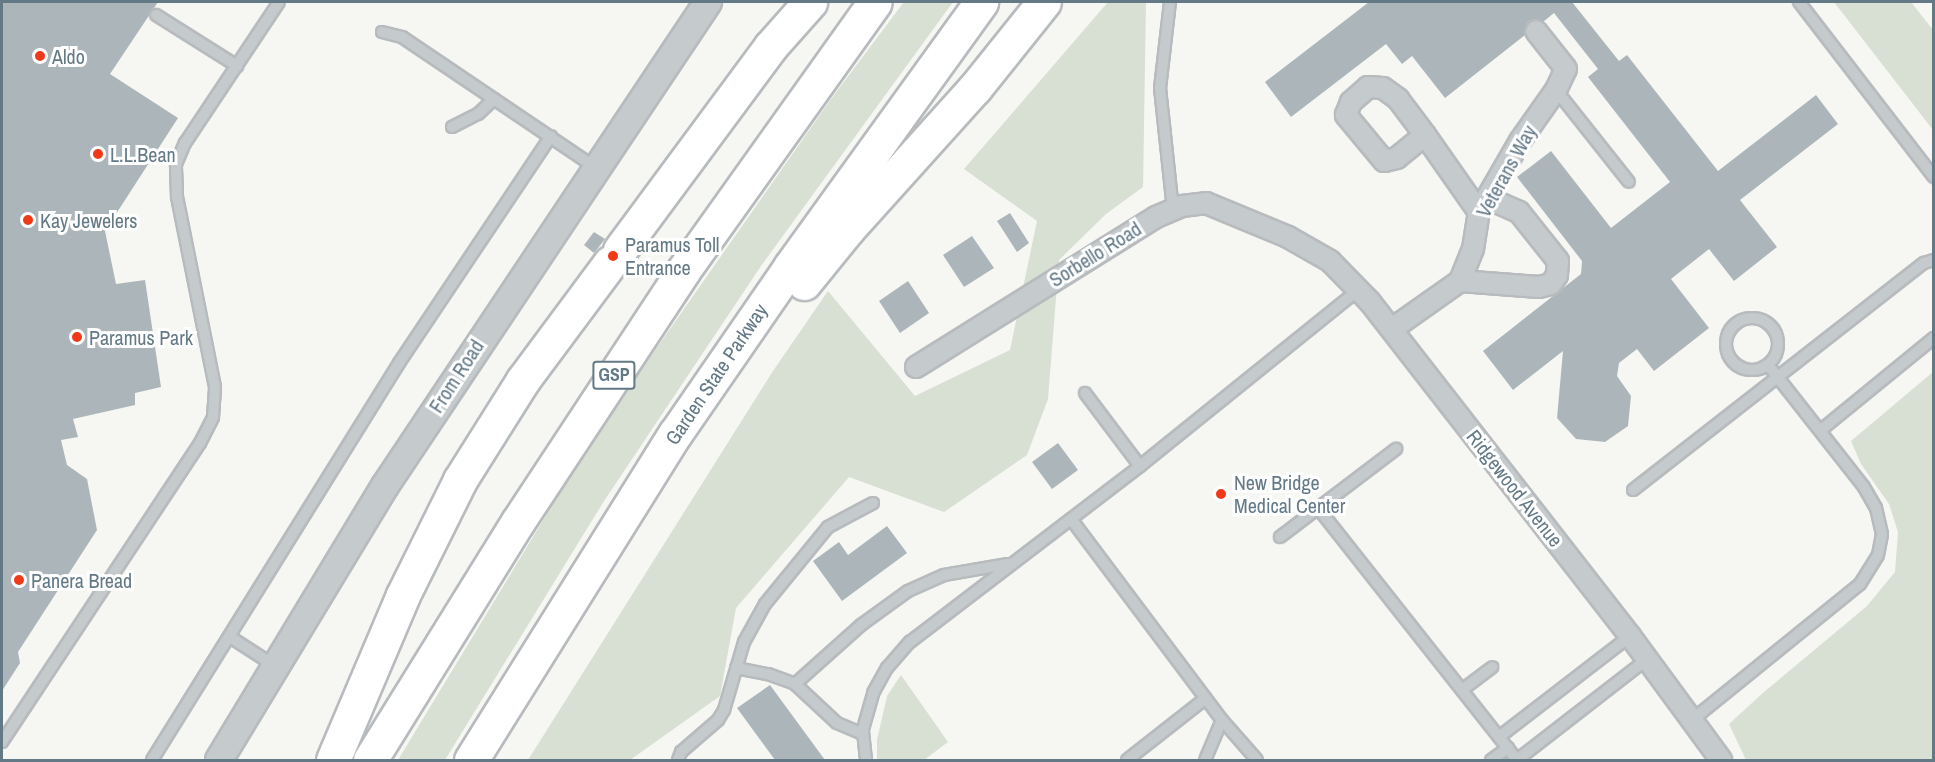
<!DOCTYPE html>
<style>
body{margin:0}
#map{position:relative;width:1935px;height:762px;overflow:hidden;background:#f6f6f2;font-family:"Archivo Narrow",sans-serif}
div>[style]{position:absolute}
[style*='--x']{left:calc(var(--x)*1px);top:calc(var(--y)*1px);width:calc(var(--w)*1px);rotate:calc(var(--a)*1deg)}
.green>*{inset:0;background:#d8dfd3}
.building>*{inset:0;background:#acb6ba}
.roads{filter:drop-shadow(2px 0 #b7bbbe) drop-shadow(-2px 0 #b7bbbe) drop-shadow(0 2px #b7bbbe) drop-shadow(0 -2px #b7bbbe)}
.service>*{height:10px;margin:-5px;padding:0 5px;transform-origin:5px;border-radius:5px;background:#c5cacc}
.service>.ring{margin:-5px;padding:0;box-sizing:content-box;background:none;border:10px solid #c5cacc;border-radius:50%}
.minor>*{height:20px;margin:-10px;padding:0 10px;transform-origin:10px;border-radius:10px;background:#c5cacc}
.tertiary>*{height:26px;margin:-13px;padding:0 13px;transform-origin:13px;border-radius:13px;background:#c5cacc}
.motorway>*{height:33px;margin:-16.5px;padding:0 16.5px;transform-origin:16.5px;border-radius:16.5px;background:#fff}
.dots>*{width:16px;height:16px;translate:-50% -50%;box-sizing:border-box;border:3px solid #fff;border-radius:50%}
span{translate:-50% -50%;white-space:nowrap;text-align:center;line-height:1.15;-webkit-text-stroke:6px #fff;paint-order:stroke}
.shield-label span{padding:2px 4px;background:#fff;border:2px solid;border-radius:4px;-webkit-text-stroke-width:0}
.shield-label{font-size:18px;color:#637986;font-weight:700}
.poi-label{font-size:20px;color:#637986}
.left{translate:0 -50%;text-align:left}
.street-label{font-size:20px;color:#637986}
.frame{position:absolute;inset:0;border:3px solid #637986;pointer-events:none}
</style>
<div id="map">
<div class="green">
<i style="clip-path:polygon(904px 2px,953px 2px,761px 266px,604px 501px,445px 760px,398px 760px,588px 446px,831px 99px)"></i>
<i style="clip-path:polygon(1108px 2px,1146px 2px,1143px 187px,1106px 214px,1059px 260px,1048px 399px,1027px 455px,944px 512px,849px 477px,736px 608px,720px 696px,630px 760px,528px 760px,773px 371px,828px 291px,915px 396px,1010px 350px,1037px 221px,964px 169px)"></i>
<i style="clip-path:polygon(1834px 2px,1911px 2px,1933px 30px,1933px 130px)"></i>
<i style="clip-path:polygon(1933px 372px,1933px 760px,1746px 760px,1729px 724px,1764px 692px,1867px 606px,1895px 572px,1898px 532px,1889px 504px,1861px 464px,1851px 441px)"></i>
<i style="clip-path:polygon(901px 675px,948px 742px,924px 760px,877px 760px,877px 740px,887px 696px)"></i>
</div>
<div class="building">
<i style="clip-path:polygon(2px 2px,158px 2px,110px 74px,178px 118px,105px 231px,116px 284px,145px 280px,161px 387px,135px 393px,135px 405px,73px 419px,78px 437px,61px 440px,67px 465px,87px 479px,97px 530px,18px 652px,20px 663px,2px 691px)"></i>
<i style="clip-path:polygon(1369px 2px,1572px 2px,1619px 61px,1627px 55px,1718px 171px,1816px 95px,1838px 124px,1740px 200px,1777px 247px,1734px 281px,1709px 249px,1671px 279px,1709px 328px,1654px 371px,1637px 349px,1619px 363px,1617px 376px,1631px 396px,1628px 426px,1605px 442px,1576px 439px,1557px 418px,1563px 351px,1513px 390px,1483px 351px,1581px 274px,1582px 261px,1517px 177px,1551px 151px,1611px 228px,1670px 182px,1588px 77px,1598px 69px,1554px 13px,1543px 22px,1535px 19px,1529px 21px,1525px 27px,1525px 35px,1445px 98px,1412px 56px,1402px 64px,1386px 44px,1291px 117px,1265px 82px)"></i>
<i style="clip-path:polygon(1010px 213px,1029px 243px,1017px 252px,997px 221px)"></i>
<i style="clip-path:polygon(594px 232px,605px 239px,594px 253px,584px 245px)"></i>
<i style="clip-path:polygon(972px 236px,994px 268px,964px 287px,943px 255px)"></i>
<i style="clip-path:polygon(908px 281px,929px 313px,900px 333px,879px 301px)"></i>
<i style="clip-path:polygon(1058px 443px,1078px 470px,1052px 489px,1032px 462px)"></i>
<i style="clip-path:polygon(887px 526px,907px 553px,842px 601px,813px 561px,839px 542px,848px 555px)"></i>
<i style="clip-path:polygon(770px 685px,825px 760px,775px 760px,737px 708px)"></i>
</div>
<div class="roads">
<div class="service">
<i style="--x:1170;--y:2;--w:87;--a:96.6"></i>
<i style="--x:1160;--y:88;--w:122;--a:83.9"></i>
<i style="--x:1799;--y:2;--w:221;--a:52.4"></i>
<i style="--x:156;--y:15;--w:96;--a:32.2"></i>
<i style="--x:382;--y:32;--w:21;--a:14"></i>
<i style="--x:402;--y:37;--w:234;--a:34"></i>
<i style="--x:1556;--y:90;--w:117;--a:51.6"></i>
<i style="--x:452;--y:127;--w:29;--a:-27"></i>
<i style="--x:478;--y:114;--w:22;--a:-43"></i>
<i class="ring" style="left:1726px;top:318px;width:42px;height:42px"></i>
<i style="--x:1085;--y:393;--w:91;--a:53"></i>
<i style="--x:1821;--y:430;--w:146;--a:-39.2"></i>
<i style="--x:1633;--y:490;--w:369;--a:-38"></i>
<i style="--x:1924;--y:263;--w:10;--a:-17"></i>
<i style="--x:1318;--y:508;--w:321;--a:51.7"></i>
<i style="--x:1517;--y:760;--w:165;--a:-37.8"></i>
<i style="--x:1071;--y:519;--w:251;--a:53.1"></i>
<i style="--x:1222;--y:720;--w:43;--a:113"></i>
<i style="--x:1280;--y:537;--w:146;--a:-37.2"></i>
<i style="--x:230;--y:637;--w:54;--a:32.8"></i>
<i style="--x:736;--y:668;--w:33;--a:11"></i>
<i style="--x:768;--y:674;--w:29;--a:20"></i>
<i style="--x:795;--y:684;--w:57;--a:42.9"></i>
<i style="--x:837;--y:723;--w:28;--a:23"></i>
<i style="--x:795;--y:684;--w:89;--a:-41.8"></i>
<i style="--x:861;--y:625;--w:58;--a:-35.9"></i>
<i style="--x:908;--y:591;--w:39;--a:-24"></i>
<i style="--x:944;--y:575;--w:65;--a:-9.8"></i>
<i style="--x:1462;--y:690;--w:38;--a:-37"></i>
<i style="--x:1222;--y:720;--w:53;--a:48.8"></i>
<i style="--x:1692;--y:720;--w:216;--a:-39"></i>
<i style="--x:1860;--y:584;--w:34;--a:-58"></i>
<i style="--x:1878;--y:555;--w:21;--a:-79"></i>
<i style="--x:1882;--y:534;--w:27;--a:-103"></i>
<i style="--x:1876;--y:508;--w:24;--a:-120"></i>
<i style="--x:1864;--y:487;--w:155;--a:-128.2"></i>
<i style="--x:1499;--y:737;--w:165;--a:-37.6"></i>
<i style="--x:2;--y:742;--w:359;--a:-56.5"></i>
<i style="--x:200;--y:443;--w:29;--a:-63"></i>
<i style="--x:213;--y:417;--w:30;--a:-86"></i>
<i style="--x:215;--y:387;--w:195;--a:-101.3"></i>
<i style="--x:177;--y:196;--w:32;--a:-92"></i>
<i style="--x:176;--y:164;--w:23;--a:-67"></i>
<i style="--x:185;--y:143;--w:169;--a:-56.3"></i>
<i style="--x:152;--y:760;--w:468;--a:-58.1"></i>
<i style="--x:399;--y:363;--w:273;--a:-56.2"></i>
<i style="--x:678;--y:760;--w:9;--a:-69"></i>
<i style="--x:681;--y:752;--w:49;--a:-40.9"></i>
<i style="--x:718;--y:720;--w:12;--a:-59"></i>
<i style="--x:724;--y:710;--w:71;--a:-73.6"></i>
<i style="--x:744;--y:642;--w:43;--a:-61.1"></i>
<i style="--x:765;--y:604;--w:99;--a:-50.7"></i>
<i style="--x:828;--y:527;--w:51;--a:-28.1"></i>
<i style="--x:866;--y:760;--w:31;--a:-96"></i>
<i style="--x:863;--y:729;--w:37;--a:-74"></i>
<i style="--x:873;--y:693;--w:29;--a:-61"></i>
<i style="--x:887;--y:668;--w:35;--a:-49"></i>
<i style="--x:910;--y:642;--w:290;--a:-37.4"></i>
<i style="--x:1140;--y:466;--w:282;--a:-38.9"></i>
<i style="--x:1127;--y:760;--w:100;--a:-38.1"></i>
<i style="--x:1491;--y:760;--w:21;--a:-35"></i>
</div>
<div class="minor">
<i style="--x:1425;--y:135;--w:36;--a:141"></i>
<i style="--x:1397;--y:158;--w:13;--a:167"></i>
<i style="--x:1384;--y:161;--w:60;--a:-129.6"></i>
<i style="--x:1346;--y:115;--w:14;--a:-69"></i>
<i style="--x:1351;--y:102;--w:23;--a:-41"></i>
<i style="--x:1368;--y:87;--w:15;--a:4"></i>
<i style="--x:1383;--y:88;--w:19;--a:36"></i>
<i style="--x:1398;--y:99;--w:45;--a:53.1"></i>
<i style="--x:1425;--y:135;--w:94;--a:55"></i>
<i style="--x:1460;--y:281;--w:79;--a:4.3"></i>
<i style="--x:1539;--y:287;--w:12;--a:-14"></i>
<i style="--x:1551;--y:284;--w:11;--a:-56"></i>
<i style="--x:1557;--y:275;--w:14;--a:-86"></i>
<i style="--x:1558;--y:261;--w:63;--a:-128.5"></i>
<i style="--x:1519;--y:212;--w:35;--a:-156"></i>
<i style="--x:1392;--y:329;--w:83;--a:-35.2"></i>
<i style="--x:1460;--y:281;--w:35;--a:-68"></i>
<i style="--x:1473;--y:249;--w:37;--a:-81"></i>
<i style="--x:1479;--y:212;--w:82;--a:-60"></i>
<i style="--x:1520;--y:141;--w:62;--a:-54.8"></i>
<i style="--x:1556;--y:90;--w:23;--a:-65"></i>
<i style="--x:1566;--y:69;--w:48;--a:-128.3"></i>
<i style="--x:916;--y:367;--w:283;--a:-32"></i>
<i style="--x:1156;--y:217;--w:28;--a:-23"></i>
<i style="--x:1182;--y:206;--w:24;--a:-7"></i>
<i style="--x:1206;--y:203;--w:89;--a:22.5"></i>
<i style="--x:1288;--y:237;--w:48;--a:29.7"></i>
<i style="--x:1330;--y:261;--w:57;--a:45.7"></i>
<i style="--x:1370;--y:302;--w:423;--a:52.1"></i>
<i style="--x:1630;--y:636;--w:154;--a:53.7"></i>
</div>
<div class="tertiary">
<i style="--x:219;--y:760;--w:320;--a:-58.8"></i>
<i style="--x:385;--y:486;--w:582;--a:-56.28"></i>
</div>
<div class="motorway">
<i style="--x:620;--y:250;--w:254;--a:-53.5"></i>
<i style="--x:771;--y:46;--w:59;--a:-48.4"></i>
<i style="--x:804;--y:283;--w:68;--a:-50.9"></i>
<i style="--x:847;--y:230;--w:191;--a:-48"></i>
<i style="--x:975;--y:88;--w:110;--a:-51.3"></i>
<i style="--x:333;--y:760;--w:179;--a:-67"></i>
<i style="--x:403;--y:595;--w:128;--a:-63.6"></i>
<i style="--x:460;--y:480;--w:118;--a:-57.8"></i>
<i style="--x:523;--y:380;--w:146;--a:-53.4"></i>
<i style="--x:370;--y:760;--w:279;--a:-58.2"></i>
<i style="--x:517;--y:523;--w:302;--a:-56.6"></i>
<i style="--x:683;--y:271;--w:330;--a:-54.5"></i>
<i style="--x:471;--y:760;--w:385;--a:-58"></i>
<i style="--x:675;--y:434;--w:203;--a:-55.4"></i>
<i style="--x:790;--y:267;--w:327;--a:-54.2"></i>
</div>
</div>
<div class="dots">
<i style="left:40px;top:56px;background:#f03918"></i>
<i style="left:98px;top:154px;background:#f03918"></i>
<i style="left:28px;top:220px;background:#f03918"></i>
<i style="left:613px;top:256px;background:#f03918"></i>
<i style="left:77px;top:337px;background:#f03918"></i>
<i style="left:1221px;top:494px;background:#f03918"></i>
<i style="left:19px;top:580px;background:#f03918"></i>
</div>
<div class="shield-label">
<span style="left:614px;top:375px">GSP</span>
</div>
<div class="poi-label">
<span class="left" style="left:52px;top:56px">Aldo</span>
<span class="left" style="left:110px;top:154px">L.L.Bean</span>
<span class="left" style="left:40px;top:220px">Kay Jewelers</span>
<span class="left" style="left:625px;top:256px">Paramus Toll<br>Entrance</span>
<span class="left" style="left:89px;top:337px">Paramus Park</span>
<span class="left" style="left:1234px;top:494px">New Bridge<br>Medical Center</span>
<span class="left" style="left:31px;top:580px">Panera Bread</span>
</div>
<div class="street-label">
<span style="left:1506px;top:171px;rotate:-61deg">Veterans Way</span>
<span style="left:1095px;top:254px;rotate:-32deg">Sorbello Road</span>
<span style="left:716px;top:374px;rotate:-56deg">Garden State Parkway</span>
<span style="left:456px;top:376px;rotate:-57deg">From Road</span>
<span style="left:1515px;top:488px;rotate:52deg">Ridgewood Avenue</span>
</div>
<div class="frame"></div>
</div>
